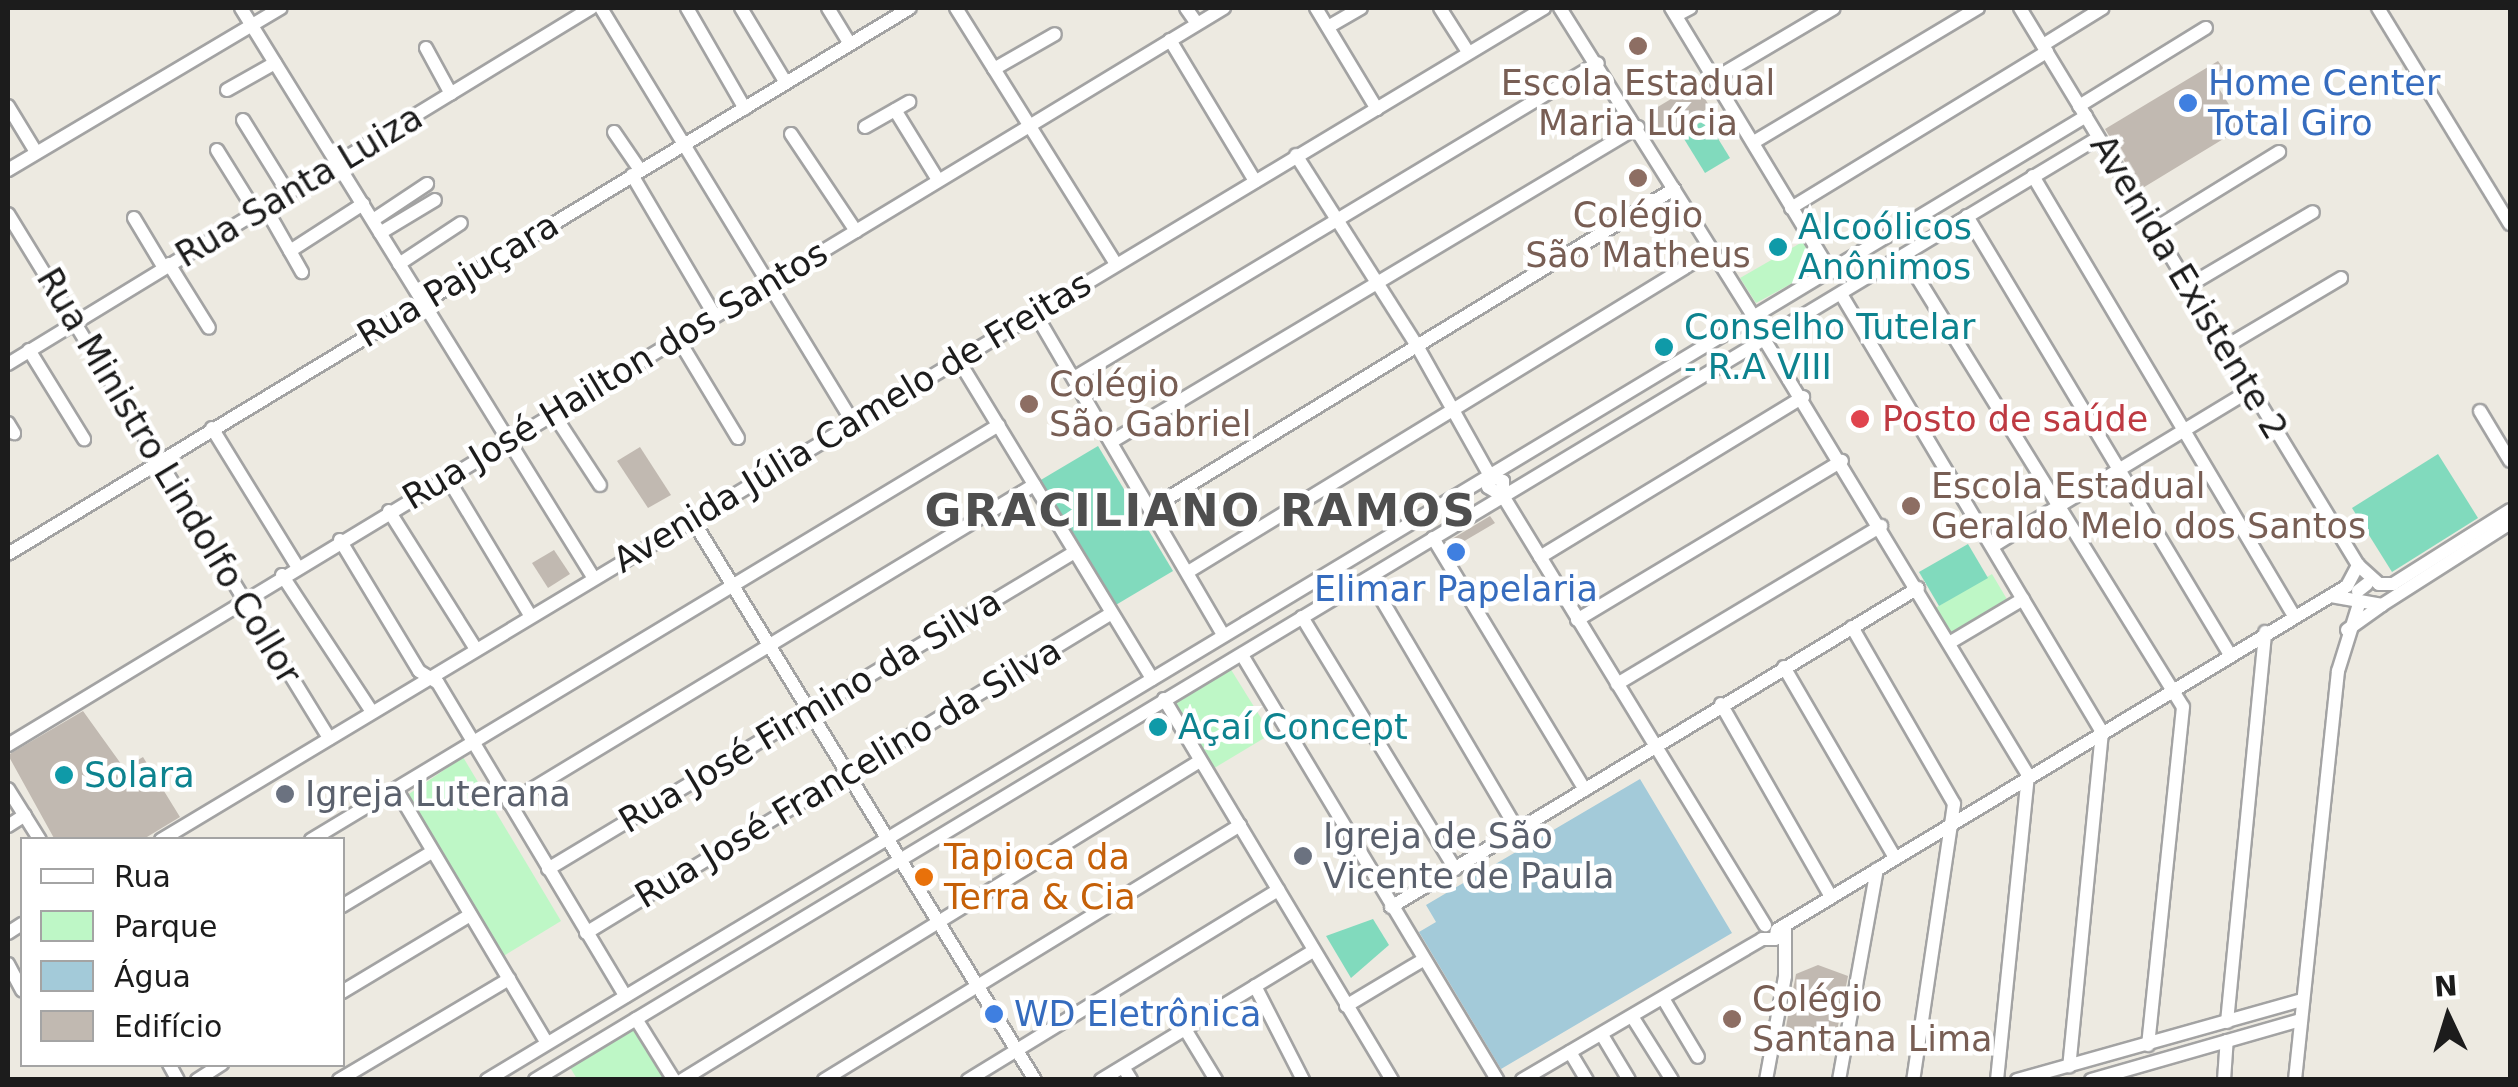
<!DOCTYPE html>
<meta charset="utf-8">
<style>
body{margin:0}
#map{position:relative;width:2518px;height:1087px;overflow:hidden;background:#edeae1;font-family:"DejaVu Sans",sans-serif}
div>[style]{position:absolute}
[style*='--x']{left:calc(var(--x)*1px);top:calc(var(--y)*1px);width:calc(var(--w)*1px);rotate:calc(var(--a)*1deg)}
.park>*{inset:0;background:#bef7c6}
.pitch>*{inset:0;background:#81dabd}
.water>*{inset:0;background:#a3cad9}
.building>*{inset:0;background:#c1b9b1}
.roads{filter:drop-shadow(2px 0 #a3a3a3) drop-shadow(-2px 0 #a3a3a3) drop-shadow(0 2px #a3a3a3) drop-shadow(0 -2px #a3a3a3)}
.minor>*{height:12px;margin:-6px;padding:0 6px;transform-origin:6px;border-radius:6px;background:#fff}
.dots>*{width:28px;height:28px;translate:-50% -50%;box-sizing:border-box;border:5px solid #fff;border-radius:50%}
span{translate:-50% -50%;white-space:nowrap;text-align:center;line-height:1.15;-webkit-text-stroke:9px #fff;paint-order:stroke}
.education-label{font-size:35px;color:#785e54}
.left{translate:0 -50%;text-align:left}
.shop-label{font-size:35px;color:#366cbe}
.street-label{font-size:35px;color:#1c1c1c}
.culture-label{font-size:35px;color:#0d838f}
.health-label{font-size:35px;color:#be3a42}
.worship-label{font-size:35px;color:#5b616d}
.food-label{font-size:35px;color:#c56008}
.district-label{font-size:45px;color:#4f4f4f;font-weight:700;letter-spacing:2.5px}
.frame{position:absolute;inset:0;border:10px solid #1c1c1c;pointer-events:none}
.legend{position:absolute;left:20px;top:837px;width:325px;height:230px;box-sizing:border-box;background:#fff;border:2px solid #a4a4a4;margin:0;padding:12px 18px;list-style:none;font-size:30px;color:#1c1c1c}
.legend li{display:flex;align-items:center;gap:20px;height:50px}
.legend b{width:50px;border:2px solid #a4a4a4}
.north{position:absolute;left:2398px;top:967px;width:100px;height:100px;-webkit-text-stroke:8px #fff;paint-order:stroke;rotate:356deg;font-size:28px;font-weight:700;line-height:40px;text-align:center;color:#1c1c1c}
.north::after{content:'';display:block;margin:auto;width:35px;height:45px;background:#1c1c1c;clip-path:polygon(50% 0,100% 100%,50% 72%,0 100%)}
</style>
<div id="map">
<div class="park">
<i style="clip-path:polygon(1804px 241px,1820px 268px,1756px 303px,1740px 278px)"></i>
<i style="clip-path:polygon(1992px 574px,2008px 601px,1948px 635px,1932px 610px)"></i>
<i style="clip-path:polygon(1230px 668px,1271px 734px,1211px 770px,1175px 704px)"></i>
<i style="clip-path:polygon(463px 757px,561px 921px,502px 957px,406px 796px)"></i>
<i style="clip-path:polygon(636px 1025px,669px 1079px,577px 1079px,568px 1064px)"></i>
</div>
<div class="pitch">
<i style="clip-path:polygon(1706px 119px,1730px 158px,1705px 173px,1681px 134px)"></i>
<i style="clip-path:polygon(1098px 446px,1173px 571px,1109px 609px,1034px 484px)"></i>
<i style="clip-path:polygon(2438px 454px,2478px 518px,2392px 572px,2352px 508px)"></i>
<i style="clip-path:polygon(1968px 544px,1988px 578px,1939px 606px,1919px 572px)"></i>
<i style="clip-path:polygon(1373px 919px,1389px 945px,1351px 978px,1326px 936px)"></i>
</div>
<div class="water">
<i style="clip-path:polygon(1640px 779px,1732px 933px,1501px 1069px,1419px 932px,1436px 922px,1426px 905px)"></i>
</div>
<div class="building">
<i style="clip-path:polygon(2218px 61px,2223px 68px,2213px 79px,2243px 127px,2141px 189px,2105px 129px)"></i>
<i style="clip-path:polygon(1696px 84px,1710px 107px,1660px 137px,1646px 114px)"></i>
<i style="clip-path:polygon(640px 447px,671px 495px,648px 508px,617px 461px)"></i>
<i style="clip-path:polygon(1490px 516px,1495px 523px,1461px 543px,1469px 557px,1460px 563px,1447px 542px)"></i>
<i style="clip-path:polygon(554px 550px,570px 574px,548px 588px,532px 563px)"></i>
<i style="clip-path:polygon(83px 711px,124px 768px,143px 757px,180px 817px,142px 840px,55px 840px,8px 755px)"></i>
<i style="clip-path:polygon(1818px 965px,1848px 976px,1834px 1046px,1784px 1037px,1796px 974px)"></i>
</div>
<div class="roads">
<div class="minor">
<i style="--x:241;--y:8;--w:669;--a:58.26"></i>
<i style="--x:601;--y:8;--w:485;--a:58.7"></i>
<i style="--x:687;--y:8;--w:116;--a:60.1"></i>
<i style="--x:741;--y:8;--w:87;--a:59"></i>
<i style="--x:828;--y:8;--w:42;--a:58.6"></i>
<i style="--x:956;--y:8;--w:302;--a:58"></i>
<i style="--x:1186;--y:8;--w:19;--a:55"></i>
<i style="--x:1316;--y:8;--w:118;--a:58.9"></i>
<i style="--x:1440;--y:8;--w:52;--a:57.5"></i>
<i style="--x:1560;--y:8;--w:365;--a:57.9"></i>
<i style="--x:1671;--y:8;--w:309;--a:58.8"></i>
<i style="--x:2020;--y:8;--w:652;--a:58.75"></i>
<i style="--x:2358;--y:565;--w:28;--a:42"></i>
<i style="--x:2379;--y:584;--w:14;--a:0"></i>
<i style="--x:2393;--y:584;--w:138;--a:-32.3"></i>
<i style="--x:2378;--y:8;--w:253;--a:58.6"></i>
<i style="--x:1677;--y:15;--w:15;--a:-28"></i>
<i style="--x:1328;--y:27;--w:38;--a:-30"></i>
<i style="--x:1170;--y:40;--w:165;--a:58.9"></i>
<i style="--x:2043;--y:45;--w:70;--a:-31.7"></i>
<i style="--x:426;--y:48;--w:52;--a:61.5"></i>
<i style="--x:994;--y:69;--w:70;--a:-29.8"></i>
<i style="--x:1714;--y:79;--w:139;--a:-30.6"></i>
<i style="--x:227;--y:90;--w:55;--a:-29.4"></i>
<i style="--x:8;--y:106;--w:54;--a:58.7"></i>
<i style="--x:2079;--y:106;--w:149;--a:-31.6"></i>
<i style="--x:895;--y:110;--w:82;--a:58.4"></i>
<i style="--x:243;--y:120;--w:86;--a:58.3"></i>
<i style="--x:865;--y:127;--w:51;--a:-29.6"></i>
<i style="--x:614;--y:132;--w:46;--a:55.6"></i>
<i style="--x:791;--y:134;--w:117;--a:56.2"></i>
<i style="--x:1754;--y:142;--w:261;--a:-30.9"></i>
<i style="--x:217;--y:150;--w:72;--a:58.1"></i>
<i style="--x:1296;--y:155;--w:224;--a:57.6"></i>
<i style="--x:1416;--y:344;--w:151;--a:60.7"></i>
<i style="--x:1490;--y:476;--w:11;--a:100"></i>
<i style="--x:1488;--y:487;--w:17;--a:31"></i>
<i style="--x:8;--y:170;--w:317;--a:-30.7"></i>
<i style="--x:632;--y:175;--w:161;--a:59.5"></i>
<i style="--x:2033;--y:176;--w:512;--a:59.32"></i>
<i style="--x:265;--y:207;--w:75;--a:60.4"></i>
<i style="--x:1791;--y:208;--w:300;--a:-31.4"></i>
<i style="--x:8;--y:214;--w:615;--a:58.51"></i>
<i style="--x:1967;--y:216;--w:510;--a:59.06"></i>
<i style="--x:134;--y:218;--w:58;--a:59"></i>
<i style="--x:373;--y:220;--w:65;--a:-33.7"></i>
<i style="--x:2154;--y:229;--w:147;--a:-31.6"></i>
<i style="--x:380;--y:233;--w:64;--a:-31"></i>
<i style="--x:290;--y:251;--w:87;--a:-32.8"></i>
<i style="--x:1904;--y:256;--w:530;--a:58.26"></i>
<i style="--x:2183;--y:707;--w:340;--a:95.9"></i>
<i style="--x:169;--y:264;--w:75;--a:58"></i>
<i style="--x:399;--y:264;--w:74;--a:-33.5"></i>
<i style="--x:2188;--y:286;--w:145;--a:-30.6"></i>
<i style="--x:1841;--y:294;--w:510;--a:59.21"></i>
<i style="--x:2102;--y:732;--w:336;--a:95.6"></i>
<i style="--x:1035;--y:313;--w:373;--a:59.7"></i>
<i style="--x:677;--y:337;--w:118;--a:58.9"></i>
<i style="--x:1764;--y:339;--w:510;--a:58.8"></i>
<i style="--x:2028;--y:775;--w:307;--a:95.8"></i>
<i style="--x:2225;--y:347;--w:135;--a:-30.7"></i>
<i style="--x:29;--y:350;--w:105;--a:58.3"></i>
<i style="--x:959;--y:361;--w:372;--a:58.7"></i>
<i style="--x:8;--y:364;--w:683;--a:-31.41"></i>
<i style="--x:1074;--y:378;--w:611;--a:-31.01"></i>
<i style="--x:2480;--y:411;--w:58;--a:59"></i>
<i style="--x:553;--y:413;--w:86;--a:56.9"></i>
<i style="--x:8;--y:423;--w:12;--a:59"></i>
<i style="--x:212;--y:428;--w:162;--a:58.4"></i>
<i style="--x:1111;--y:442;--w:614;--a:-30.87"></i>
<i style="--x:1490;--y:476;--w:14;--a:21"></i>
<i style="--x:1503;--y:481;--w:15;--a:90"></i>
<i style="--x:1503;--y:496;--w:503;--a:58.59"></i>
<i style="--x:447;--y:477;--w:161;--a:59"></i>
<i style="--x:1150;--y:509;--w:614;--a:-31.41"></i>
<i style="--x:389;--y:511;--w:163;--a:57.8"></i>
<i style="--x:692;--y:519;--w:658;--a:58.56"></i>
<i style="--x:1433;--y:538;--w:294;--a:58.9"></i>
<i style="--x:340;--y:540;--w:153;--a:58.9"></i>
<i style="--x:419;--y:671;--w:22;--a:32"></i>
<i style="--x:438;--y:683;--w:365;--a:59.1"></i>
<i style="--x:1993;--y:546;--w:301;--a:-31.2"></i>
<i style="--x:8;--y:554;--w:1054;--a:-31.19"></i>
<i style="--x:1540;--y:557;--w:308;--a:-31.3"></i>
<i style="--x:1188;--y:572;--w:615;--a:-31.49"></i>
<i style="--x:282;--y:575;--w:164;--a:56.7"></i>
<i style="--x:1369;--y:578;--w:294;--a:59.5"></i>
<i style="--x:2358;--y:591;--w:11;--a:-38"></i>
<i style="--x:2331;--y:596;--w:52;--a:10"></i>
<i style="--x:2382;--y:605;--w:152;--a:-32.6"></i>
<i style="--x:1302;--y:617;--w:295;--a:58.7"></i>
<i style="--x:1577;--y:620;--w:309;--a:-31"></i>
<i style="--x:1852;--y:627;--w:204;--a:60"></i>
<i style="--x:1954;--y:804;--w:279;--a:98.4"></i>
<i style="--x:2347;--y:630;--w:43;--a:-35.5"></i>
<i style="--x:1949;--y:643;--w:86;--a:-30.7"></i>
<i style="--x:1242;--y:655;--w:496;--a:59"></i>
<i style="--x:1784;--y:667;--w:221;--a:59.8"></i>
<i style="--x:1617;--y:684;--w:308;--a:-30.9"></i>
<i style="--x:1164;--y:699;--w:444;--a:59.1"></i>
<i style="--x:1721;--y:704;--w:222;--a:60.3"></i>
<i style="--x:8;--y:745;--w:1422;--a:-31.22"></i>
<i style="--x:8;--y:789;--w:60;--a:57.9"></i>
<i style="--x:396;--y:789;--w:295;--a:59.3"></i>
<i style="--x:509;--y:803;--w:614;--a:-31.2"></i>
<i style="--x:8;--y:826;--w:20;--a:-33"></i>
<i style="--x:161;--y:840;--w:1614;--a:-31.03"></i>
<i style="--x:311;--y:840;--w:803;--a:-31.1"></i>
<i style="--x:548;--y:869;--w:613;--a:-31.04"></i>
<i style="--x:342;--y:906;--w:105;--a:-31"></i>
<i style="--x:1391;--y:907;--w:616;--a:-31.19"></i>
<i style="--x:8;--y:933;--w:17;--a:-33"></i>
<i style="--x:586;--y:933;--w:613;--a:-31.33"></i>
<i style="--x:8;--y:964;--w:30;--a:62"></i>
<i style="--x:1255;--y:986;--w:106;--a:62.9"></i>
<i style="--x:342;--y:992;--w:149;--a:-31"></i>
<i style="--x:1664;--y:1000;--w:66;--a:59.2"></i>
<i style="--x:1346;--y:1006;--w:90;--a:-30.9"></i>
<i style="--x:1633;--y:1018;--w:73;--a:57.8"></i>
<i style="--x:636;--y:1019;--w:72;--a:58.1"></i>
<i style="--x:2227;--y:1022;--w:392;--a:-84.4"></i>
<i style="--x:1185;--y:1029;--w:60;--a:58.7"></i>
<i style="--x:1602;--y:1035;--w:52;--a:59"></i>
<i style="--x:1570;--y:1052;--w:33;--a:59"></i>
<i style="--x:169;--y:1064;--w:18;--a:61"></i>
<i style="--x:1123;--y:1067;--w:15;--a:58"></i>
<i style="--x:197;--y:1080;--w:30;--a:-33"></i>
<i style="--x:339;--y:1080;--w:198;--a:-30.7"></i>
<i style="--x:487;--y:1080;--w:1867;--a:-31.08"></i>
<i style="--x:535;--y:1080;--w:1825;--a:-31.08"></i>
<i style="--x:682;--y:1080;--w:608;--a:-31.63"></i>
<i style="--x:824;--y:1080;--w:488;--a:-31.5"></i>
<i style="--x:968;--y:1080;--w:364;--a:-31.5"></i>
<i style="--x:1101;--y:1080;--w:248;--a:-31.3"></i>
<i style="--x:1522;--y:1080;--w:278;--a:-30.4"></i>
<i style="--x:1762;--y:939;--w:13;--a:0"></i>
<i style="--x:1775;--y:939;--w:9;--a:-77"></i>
<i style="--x:1777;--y:930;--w:666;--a:-31.11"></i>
<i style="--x:2347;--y:586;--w:24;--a:-62"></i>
<i style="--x:1766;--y:1080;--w:106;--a:-79.6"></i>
<i style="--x:1785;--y:976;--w:51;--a:-90"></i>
<i style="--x:1839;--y:1080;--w:214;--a:-79.8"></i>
<i style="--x:2017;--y:1080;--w:296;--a:-15.7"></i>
<i style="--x:2091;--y:1080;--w:217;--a:-16"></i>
<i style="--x:2224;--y:1080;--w:39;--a:-86"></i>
<i style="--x:2295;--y:1080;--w:411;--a:-84"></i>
<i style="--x:2338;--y:671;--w:73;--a:-72.6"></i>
</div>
</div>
<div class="dots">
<i style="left:1638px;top:46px;background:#8d6e63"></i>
<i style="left:2188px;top:103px;background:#3f7fe0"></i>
<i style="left:1638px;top:178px;background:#8d6e63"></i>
<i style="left:1778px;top:247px;background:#0f9aa8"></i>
<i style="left:1664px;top:347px;background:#0f9aa8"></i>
<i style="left:1029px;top:404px;background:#8d6e63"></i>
<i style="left:1860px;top:419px;background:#e0444e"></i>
<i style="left:1911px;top:506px;background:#8d6e63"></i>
<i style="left:1456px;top:552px;background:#3f7fe0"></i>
<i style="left:1158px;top:727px;background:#0f9aa8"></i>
<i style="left:64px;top:775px;background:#0f9aa8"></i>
<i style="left:285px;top:794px;background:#6b7280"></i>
<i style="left:1303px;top:856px;background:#6b7280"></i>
<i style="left:924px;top:877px;background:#e8710a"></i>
<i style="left:994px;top:1014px;background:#3f7fe0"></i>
<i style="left:1732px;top:1019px;background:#8d6e63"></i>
</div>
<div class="education-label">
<span style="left:1638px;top:103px">Escola Estadual<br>Maria Lúcia</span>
<span style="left:1638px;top:235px">Colégio<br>São Matheus</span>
<span class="left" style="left:1049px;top:404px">Colégio<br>São Gabriel</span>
<span class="left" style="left:1931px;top:506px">Escola Estadual<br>Geraldo Melo dos Santos</span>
<span class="left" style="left:1752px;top:1019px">Colégio<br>Santana Lima</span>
</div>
<div class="shop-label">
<span class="left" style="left:2208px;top:103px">Home Center<br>Total Giro</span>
<span style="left:1456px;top:589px">Elimar Papelaria</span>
<span class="left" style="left:1014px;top:1014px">WD Eletrônica</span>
</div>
<div class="street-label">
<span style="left:299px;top:186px;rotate:-31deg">Rua Santa Luiza</span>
<span style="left:458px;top:280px;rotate:-31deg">Rua Pajuçara</span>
<span style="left:2189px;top:287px;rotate:59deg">Avenida Existente 2</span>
<span style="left:615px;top:375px;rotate:-31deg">Rua José Hailton dos Santos</span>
<span style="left:852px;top:422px;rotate:-31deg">Avenida Júlia Camelo de Freitas</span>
<span style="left:169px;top:476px;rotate:59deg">Rua Ministro Lindolfo Collor</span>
<span style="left:810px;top:711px;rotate:-31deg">Rua José Firmino da Silva</span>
<span style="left:848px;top:773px;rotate:-31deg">Rua José Francelino da Silva</span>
</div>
<div class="culture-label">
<span class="left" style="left:1798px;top:247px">Alcoólicos<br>Anônimos</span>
<span class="left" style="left:1684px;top:347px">Conselho Tutelar<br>- R.A VIII</span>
<span class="left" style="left:1178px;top:727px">Açaí Concept</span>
<span class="left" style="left:84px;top:775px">Solara</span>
</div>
<div class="health-label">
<span class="left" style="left:1882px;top:419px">Posto de saúde</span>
</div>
<div class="worship-label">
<span class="left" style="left:305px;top:794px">Igreja Luterana</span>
<span class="left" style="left:1323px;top:856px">Igreja de São<br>Vicente de Paula</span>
</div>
<div class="food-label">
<span class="left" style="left:944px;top:877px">Tapioca da<br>Terra &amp; Cia</span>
</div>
<div class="district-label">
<span style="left:1201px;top:511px">GRACILIANO RAMOS</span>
</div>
<div class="frame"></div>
<ul class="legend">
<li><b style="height:12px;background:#fff"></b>Rua</li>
<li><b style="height:28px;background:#bef7c6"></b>Parque</li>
<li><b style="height:28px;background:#a3cad9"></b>Água</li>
<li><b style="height:28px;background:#c1b9b1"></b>Edifício</li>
</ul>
<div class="north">N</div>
</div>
